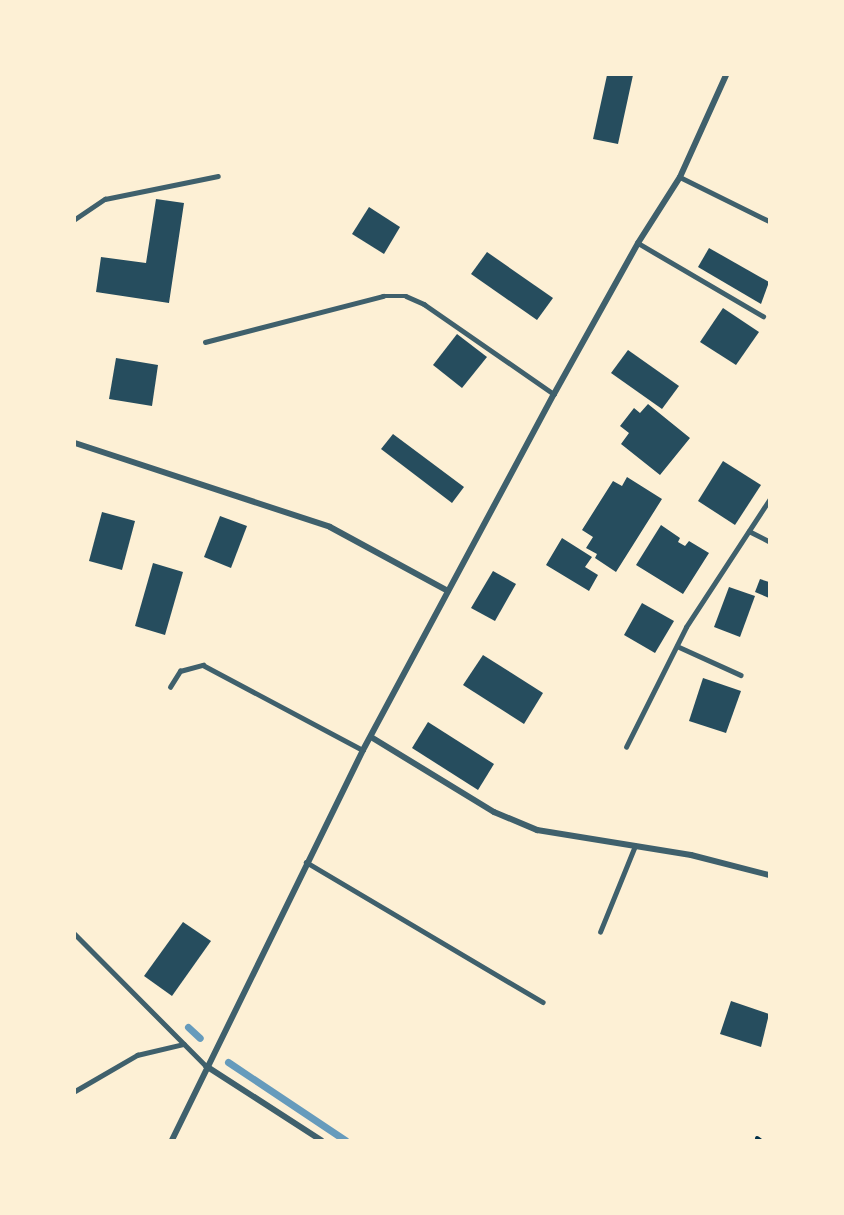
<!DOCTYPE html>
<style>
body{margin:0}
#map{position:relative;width:844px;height:1215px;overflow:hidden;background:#fdf0d5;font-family:"Nunito Sans",sans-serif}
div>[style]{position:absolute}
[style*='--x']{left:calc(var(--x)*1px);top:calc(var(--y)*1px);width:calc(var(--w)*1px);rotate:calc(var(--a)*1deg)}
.stream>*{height:7px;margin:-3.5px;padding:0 3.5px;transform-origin:3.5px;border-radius:3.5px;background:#669bbc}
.building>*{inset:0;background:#264d5e}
.path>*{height:4px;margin:-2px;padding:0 2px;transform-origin:2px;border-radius:2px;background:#003049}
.service>*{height:4.5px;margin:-2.25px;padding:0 2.25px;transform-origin:2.25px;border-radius:2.25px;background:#3f606c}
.minor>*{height:6px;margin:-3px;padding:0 3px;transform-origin:3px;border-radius:3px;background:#3f606c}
span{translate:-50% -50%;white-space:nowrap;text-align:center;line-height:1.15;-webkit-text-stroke:5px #fdf0d5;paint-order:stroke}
.frame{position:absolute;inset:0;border:76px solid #fdf0d5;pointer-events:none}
</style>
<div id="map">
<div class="stream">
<i style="--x:188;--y:1027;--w:16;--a:43"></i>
<i style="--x:228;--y:1062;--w:141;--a:33.7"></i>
</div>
<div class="building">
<i style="clip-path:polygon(607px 75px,633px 75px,618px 144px,593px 139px)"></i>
<i style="clip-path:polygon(156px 199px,184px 203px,169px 303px,96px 292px,101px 257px,146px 263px)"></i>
<i style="clip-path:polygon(369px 207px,400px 227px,384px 254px,352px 234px)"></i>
<i style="clip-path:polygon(709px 248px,769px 282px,761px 304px,698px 267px)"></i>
<i style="clip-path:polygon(487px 252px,553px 298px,537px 320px,471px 274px)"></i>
<i style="clip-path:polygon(723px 308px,759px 332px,736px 365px,700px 342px)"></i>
<i style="clip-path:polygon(457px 334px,487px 357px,462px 388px,433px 365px)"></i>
<i style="clip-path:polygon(628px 350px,679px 386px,662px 409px,611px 373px)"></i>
<i style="clip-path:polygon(116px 358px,158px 365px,152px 406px,109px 399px)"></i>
<i style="clip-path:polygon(648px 404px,690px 438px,660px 475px,621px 444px,629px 433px,620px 426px,634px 408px,640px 413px)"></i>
<i style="clip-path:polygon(393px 434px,464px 487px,452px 503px,381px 449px)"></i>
<i style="clip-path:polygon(723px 461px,761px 485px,735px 525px,698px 501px)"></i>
<i style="clip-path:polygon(627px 477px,662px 499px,616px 572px,595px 558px,597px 554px,586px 548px,593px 537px,582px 530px,613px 481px,622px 486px)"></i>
<i style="clip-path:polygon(102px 512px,135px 521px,122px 570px,89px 561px)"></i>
<i style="clip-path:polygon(220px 516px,247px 526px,231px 568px,204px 557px)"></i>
<i style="clip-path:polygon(661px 525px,680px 538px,678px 542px,685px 546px,689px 541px,709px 553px,683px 594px,636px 565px)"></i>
<i style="clip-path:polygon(562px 538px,592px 557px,585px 567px,598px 575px,589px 591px,546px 565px)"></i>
<i style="clip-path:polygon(153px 563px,183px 572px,165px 635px,135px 626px)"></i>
<i style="clip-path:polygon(493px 571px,516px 584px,495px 621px,471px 608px)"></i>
<i style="clip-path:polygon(760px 579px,769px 582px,769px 598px,755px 592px)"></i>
<i style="clip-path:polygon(729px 587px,755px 596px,740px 637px,714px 627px)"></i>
<i style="clip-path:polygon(642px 603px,674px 621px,655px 653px,624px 635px)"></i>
<i style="clip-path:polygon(483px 655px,543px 693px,524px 724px,463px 685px)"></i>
<i style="clip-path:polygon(703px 678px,741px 691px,726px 733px,689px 721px)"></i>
<i style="clip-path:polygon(428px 722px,494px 764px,478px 790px,412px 748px)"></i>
<i style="clip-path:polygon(183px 922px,211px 941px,172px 996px,144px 976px)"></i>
<i style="clip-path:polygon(731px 1001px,769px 1014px,761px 1047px,720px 1034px)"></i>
</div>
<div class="path">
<i style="--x:757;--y:1138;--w:4;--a:34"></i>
</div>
<div class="service">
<i style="--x:680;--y:177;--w:99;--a:26.3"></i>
<i style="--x:75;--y:219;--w:36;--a:-34"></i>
<i style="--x:105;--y:199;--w:115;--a:-11.5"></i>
<i style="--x:638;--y:243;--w:145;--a:30.3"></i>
<i style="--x:205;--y:342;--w:184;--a:-14.5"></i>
<i style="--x:383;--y:296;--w:23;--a:0"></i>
<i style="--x:406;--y:296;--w:20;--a:24"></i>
<i style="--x:424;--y:304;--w:158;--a:34.7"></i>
<i style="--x:749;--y:531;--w:22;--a:27"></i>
<i style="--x:677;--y:646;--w:70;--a:24.4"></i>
<i style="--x:170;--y:687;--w:19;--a:-58"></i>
<i style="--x:180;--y:671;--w:24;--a:-15"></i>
<i style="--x:203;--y:665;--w:181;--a:28"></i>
<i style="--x:626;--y:747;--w:134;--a:-63.4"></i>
<i style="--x:686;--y:627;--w:152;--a:-56.8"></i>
<i style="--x:306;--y:862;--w:275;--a:30.6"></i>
<i style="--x:600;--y:932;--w:93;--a:-67.9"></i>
<i style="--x:75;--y:934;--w:186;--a:45.2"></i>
<i style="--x:75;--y:1091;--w:72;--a:-30.1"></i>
<i style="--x:137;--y:1055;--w:48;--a:-13.2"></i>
</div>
<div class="minor">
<i style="--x:75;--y:443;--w:268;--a:18.2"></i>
<i style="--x:330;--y:527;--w:134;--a:28.5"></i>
<i style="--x:371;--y:737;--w:144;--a:31.4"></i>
<i style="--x:494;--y:812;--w:47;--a:22.7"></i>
<i style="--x:537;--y:830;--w:156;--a:9.2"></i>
<i style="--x:691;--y:855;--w:81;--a:14.4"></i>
<i style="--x:206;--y:1066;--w:137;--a:32.8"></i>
<i style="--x:172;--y:1140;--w:434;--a:-63.9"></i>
<i style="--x:363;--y:750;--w:404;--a:-61.8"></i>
<i style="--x:554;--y:394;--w:173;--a:-60.9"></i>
<i style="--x:638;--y:243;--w:78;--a:-57.5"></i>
<i style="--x:680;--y:177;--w:112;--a:-65.7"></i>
</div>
<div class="frame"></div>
</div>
